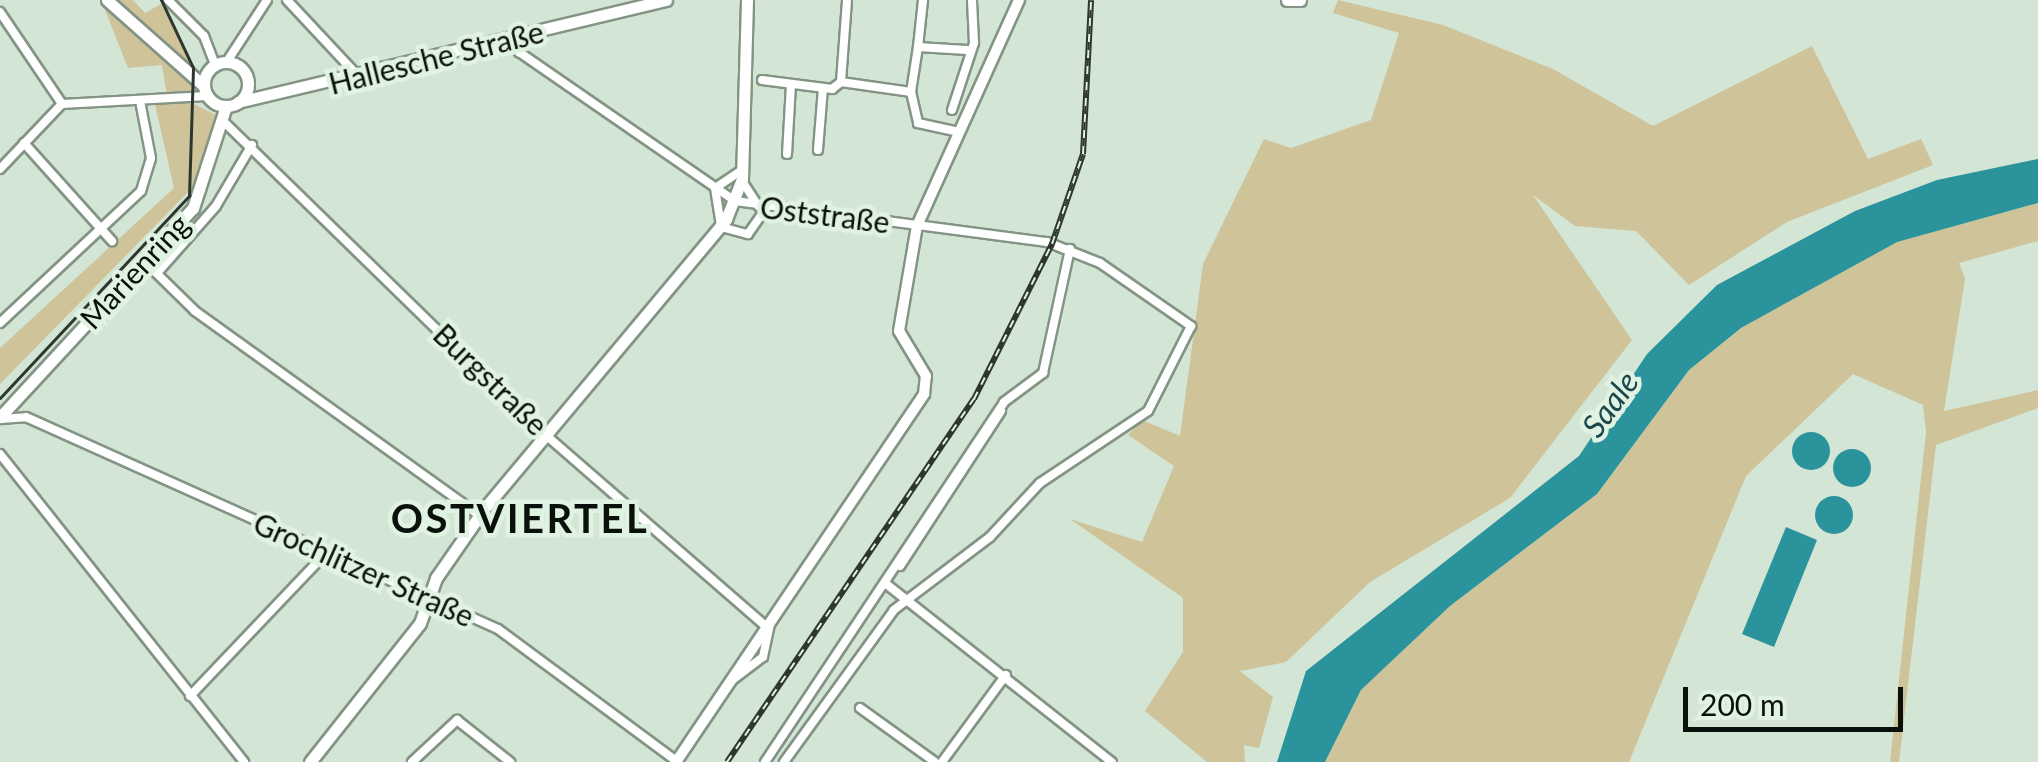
<!DOCTYPE html>
<meta charset="utf-8">
<style>
body{margin:0}
#map{position:relative;width:2038px;height:762px;overflow:hidden;background:#d3e6d5;font-family:Lato,sans-serif}
div>[style]{position:absolute}
[style*='--x']{left:calc(var(--x)*1px);top:calc(var(--y)*1px);width:calc(var(--w)*1px);rotate:calc(var(--a)*1deg)}
.green>*{inset:0;background:#cfc39a}
.water>*{inset:0;background:#2b939c}
.round{border-radius:50%}
.roads{filter:drop-shadow(2px 0 #839485) drop-shadow(-2px 0 #839485) drop-shadow(0 2px #839485) drop-shadow(0 -2px #839485)}
.minor>*{height:8px;margin:-4px;padding:0 4px;transform-origin:4px;border-radius:4px;background:#fff}
.tertiary>*{height:10px;margin:-5px;padding:0 5px;transform-origin:5px;border-radius:5px;background:#fff}
.secondary>*{height:11px;margin:-5.5px;padding:0 5.5px;transform-origin:5.5px;border-radius:5.5px;background:#fff}
.secondary>.ring{margin:-5.5px;padding:0;box-sizing:content-box;background:none;border:11px solid #fff;border-radius:50%}
.tram>*{height:2.5px;margin:-1.25px;padding:0 1.25px;transform-origin:1.25px;border-radius:1.25px;background:#2e372f}
.rail>*{height:6px;margin-top:-3px;transform-origin:0;background:repeating-linear-gradient(90deg,#e0f3e2 0 8px,#2e372f 0 16px);box-sizing:border-box;border-block:2px solid #2e372f}
span{translate:-50% -50%;white-space:nowrap;text-align:center;line-height:1.15;-webkit-text-stroke:9px #e0f3e2;paint-order:stroke}
.street-label{font-size:30px;color:#0a100b}
.water-label{font-size:32px;color:#1b474b;font-style:italic}
.district-label{font-size:40px;color:#0a100b;font-weight:700;letter-spacing:2.5px}
.scale{position:absolute;left:1683px;top:687px;width:220px;height:45px;box-sizing:border-box;border:5px solid #0a100b;border-top:0;padding-left:12px;font-size:30px;line-height:35px;white-space:nowrap;color:#0a100b;-webkit-text-stroke:8px #e0f3e2;paint-order:stroke}
</style>
<div id="map">
<div class="green">
<i style="clip-path:polygon(101px 0,133px 0,145px 13px,161px 4px,189px 55px,192px 103px,216px 115px,198px 182px,0 384px,0 348px,174px 188px,155px 105px,168px 103px,162px 65px,128px 68px)"></i>
<i style="clip-path:polygon(1338px 0,1443px 25px,1553px 69px,1653px 126px,1812px 46px,1868px 159px,1921px 139px,1933px 165px,1787px 222px,1689px 285px,1636px 231px,1575px 226px,1533px 195px,1632px 340px,1510px 498px,1370px 582px,1286px 662px,1240px 671px,1273px 697px,1259px 748px,1244px 745px,1245px 762px,1207px 762px,1145px 711px,1183px 652px,1183px 598px,1070px 519px,1142px 542px,1174px 466px,1128px 435px,1142px 420px,1180px 436px,1203px 264px,1264px 139px,1291px 148px,1371px 120px,1399px 33px,1333px 13px)"></i>
<i style="clip-path:polygon(2038px 203px,2038px 241px,1959px 263px,1965px 279px,1944px 411px,2038px 390px,2038px 408px,1936px 445px,1899px 762px,1890px 762px,1926px 432px,1923px 405px,1853px 374px,1746px 476px,1629px 762px,1325px 762px,1361px 690px,1450px 606px,1597px 494px,1689px 370px,1741px 328px,1896px 242px)"></i>
</div>
<div class="water">
<i style="clip-path:polygon(2038px 159px,2038px 203px,1897px 242px,1741px 328px,1689px 370px,1597px 494px,1450px 606px,1361px 690px,1325px 762px,1277px 762px,1306px 671px,1579px 456px,1647px 354px,1717px 285px,1855px 211px,1937px 180px)"></i>
<i class="round" style="left:1792px;top:432px;width:38px;height:38px"></i>
<i class="round" style="left:1833px;top:449px;width:38px;height:38px"></i>
<i class="round" style="left:1815px;top:496px;width:38px;height:38px"></i>
<i style="clip-path:polygon(1786px 527px,1817px 540px,1774px 647px,1742px 634px)"></i>
</div>
<div class="roads">
<div class="minor">
<i style="--x:168;--y:0;--w:51;--a:45"></i>
<i style="--x:204;--y:36;--w:31;--a:69"></i>
<i style="--x:287;--y:0;--w:105;--a:46.9"></i>
<i style="--x:0;--y:12;--w:111;--a:56"></i>
<i style="--x:515;--y:38;--w:15;--a:74"></i>
<i style="--x:519;--y:52;--w:262;--a:34.6"></i>
<i style="--x:735;--y:201;--w:315;--a:7.5"></i>
<i style="--x:1047;--y:242;--w:57;--a:21.6"></i>
<i style="--x:1100;--y:263;--w:111;--a:34.7"></i>
<i style="--x:1191;--y:326;--w:95;--a:116.8"></i>
<i style="--x:1148;--y:411;--w:130;--a:146.3"></i>
<i style="--x:1040;--y:483;--w:74;--a:132.8"></i>
<i style="--x:990;--y:537;--w:121;--a:142.8"></i>
<i style="--x:894;--y:610;--w:188;--a:125.9"></i>
<i style="--x:918;--y:47;--w:47;--a:-83.9"></i>
<i style="--x:226;--y:63;--w:75;--a:-56.9"></i>
<i style="--x:762;--y:80;--w:71;--a:7.3"></i>
<i style="--x:832;--y:89;--w:11;--a:-38"></i>
<i style="--x:841;--y:82;--w:82;--a:-85.8"></i>
<i style="--x:841;--y:82;--w:71;--a:8.1"></i>
<i style="--x:911;--y:92;--w:46;--a:-81.2"></i>
<i style="--x:918;--y:47;--w:49;--a:3.5"></i>
<i style="--x:911;--y:92;--w:32;--a:77"></i>
<i style="--x:918;--y:123;--w:42;--a:12.4"></i>
<i style="--x:62;--y:104;--w:145;--a:-3.2"></i>
<i style="--x:952;--y:110;--w:71;--a:-71.8"></i>
<i style="--x:974;--y:43;--w:43;--a:-92.7"></i>
<i style="--x:223;--y:121;--w:443;--a:44.3"></i>
<i style="--x:540;--y:430;--w:302;--a:41"></i>
<i style="--x:24;--y:143;--w:132;--a:48.1"></i>
<i style="--x:818;--y:150;--w:62;--a:-85.4"></i>
<i style="--x:787;--y:154;--w:70;--a:-86.7"></i>
<i style="--x:0;--y:169;--w:90;--a:-46.4"></i>
<i style="--x:742;--y:170;--w:32;--a:146"></i>
<i style="--x:715;--y:188;--w:39;--a:81"></i>
<i style="--x:721;--y:227;--w:28;--a:15"></i>
<i style="--x:748;--y:234;--w:32;--a:-55"></i>
<i style="--x:742;--y:181;--w:30;--a:57"></i>
<i style="--x:144;--y:261;--w:71;--a:44.4"></i>
<i style="--x:195;--y:311;--w:350;--a:35.7"></i>
<i style="--x:157;--y:273;--w:89;--a:-48.6"></i>
<i style="--x:216;--y:206;--w:71;--a:-59.5"></i>
<i style="--x:0;--y:323;--w:193;--a:-43.1"></i>
<i style="--x:141;--y:191;--w:34;--a:-73"></i>
<i style="--x:151;--y:158;--w:58;--a:-100.9"></i>
<i style="--x:0;--y:419;--w:26;--a:-4"></i>
<i style="--x:26;--y:417;--w:517;--a:24.19"></i>
<i style="--x:498;--y:629;--w:224;--a:36.5"></i>
<i style="--x:0;--y:454;--w:393;--a:51.6"></i>
<i style="--x:900;--y:566;--w:185;--a:-56.9"></i>
<i style="--x:885;--y:583;--w:289;--a:38.3"></i>
<i style="--x:731;--y:681;--w:40;--a:-37"></i>
<i style="--x:763;--y:657;--w:33;--a:-78"></i>
<i style="--x:190;--y:696;--w:197;--a:-46.4"></i>
<i style="--x:860;--y:708;--w:92;--a:35.8"></i>
<i style="--x:412;--y:762;--w:62;--a:-43"></i>
<i style="--x:457;--y:720;--w:68;--a:38.4"></i>
<i style="--x:765;--y:762;--w:432;--a:-56.4"></i>
<i style="--x:1004;--y:402;--w:49;--a:-36.6"></i>
<i style="--x:1043;--y:373;--w:127;--a:-77.7"></i>
<i style="--x:942;--y:762;--w:108;--a:-53.7"></i>
</div>
<div class="tertiary">
<i style="--x:676;--y:762;--w:444;--a:-56"></i>
<i style="--x:924;--y:394;--w:18;--a:-84"></i>
<i style="--x:926;--y:376;--w:52;--a:-121"></i>
<i style="--x:899;--y:331;--w:107;--a:-80.3"></i>
<i style="--x:917;--y:226;--w:248;--a:-65.7"></i>
</div>
<div class="secondary">
<i style="--x:107;--y:0;--w:130;--a:41.6"></i>
<i style="--x:1287;--y:0;--w:13;--a:0"></i>
<i class="ring" style="left:204px;top:62px;width:33px;height:33px"></i>
<i style="--x:238;--y:102;--w:440;--a:-13.4"></i>
<i style="--x:0;--y:417;--w:284;--a:-47.3"></i>
<i style="--x:193;--y:208;--w:107;--a:-72.1"></i>
<i style="--x:310;--y:762;--w:177;--a:-51.6"></i>
<i style="--x:420;--y:623;--w:48;--a:-70.4"></i>
<i style="--x:436;--y:578;--w:83;--a:-55.3"></i>
<i style="--x:483;--y:510;--w:379;--a:-50.1"></i>
<i style="--x:726;--y:219;--w:43;--a:-68.2"></i>
<i style="--x:742;--y:179;--w:179;--a:-88.4"></i>
</div>
</div>
<div class="tram">
<i style="--x:0;--y:398;--w:277;--a:-46.9"></i>
<i style="--x:189;--y:196;--w:128;--a:-88.2"></i>
<i style="--x:193;--y:68;--w:75;--a:-115.2"></i>
</div>
<div class="rail">
<i style="--x:727;--y:762;--w:439;--a:-55.8"></i>
<i style="--x:974;--y:399;--w:174;--a:-63.3"></i>
<i style="--x:1052;--y:244;--w:95;--a:-71"></i>
<i style="--x:1083;--y:154;--w:154;--a:-87"></i>
</div>
<div class="street-label">
<span style="left:436px;top:57px;rotate:-14deg">Hallesche Straße</span>
<span style="left:825px;top:214px;rotate:7deg">Oststraße</span>
<span style="left:134px;top:271px;rotate:-47deg">Marienring</span>
<span style="left:491px;top:379px;rotate:44deg">Burgstraße</span>
<span style="left:364px;top:569px;rotate:24deg">Grochlitzer Straße</span>
</div>
<div class="water-label">
<span style="left:1610px;top:404px;rotate:-54deg">Saale</span>
</div>
<div class="district-label">
<span style="left:520px;top:518px">OSTVIERTEL</span>
</div>
<div class="scale">200 m</div>
</div>
